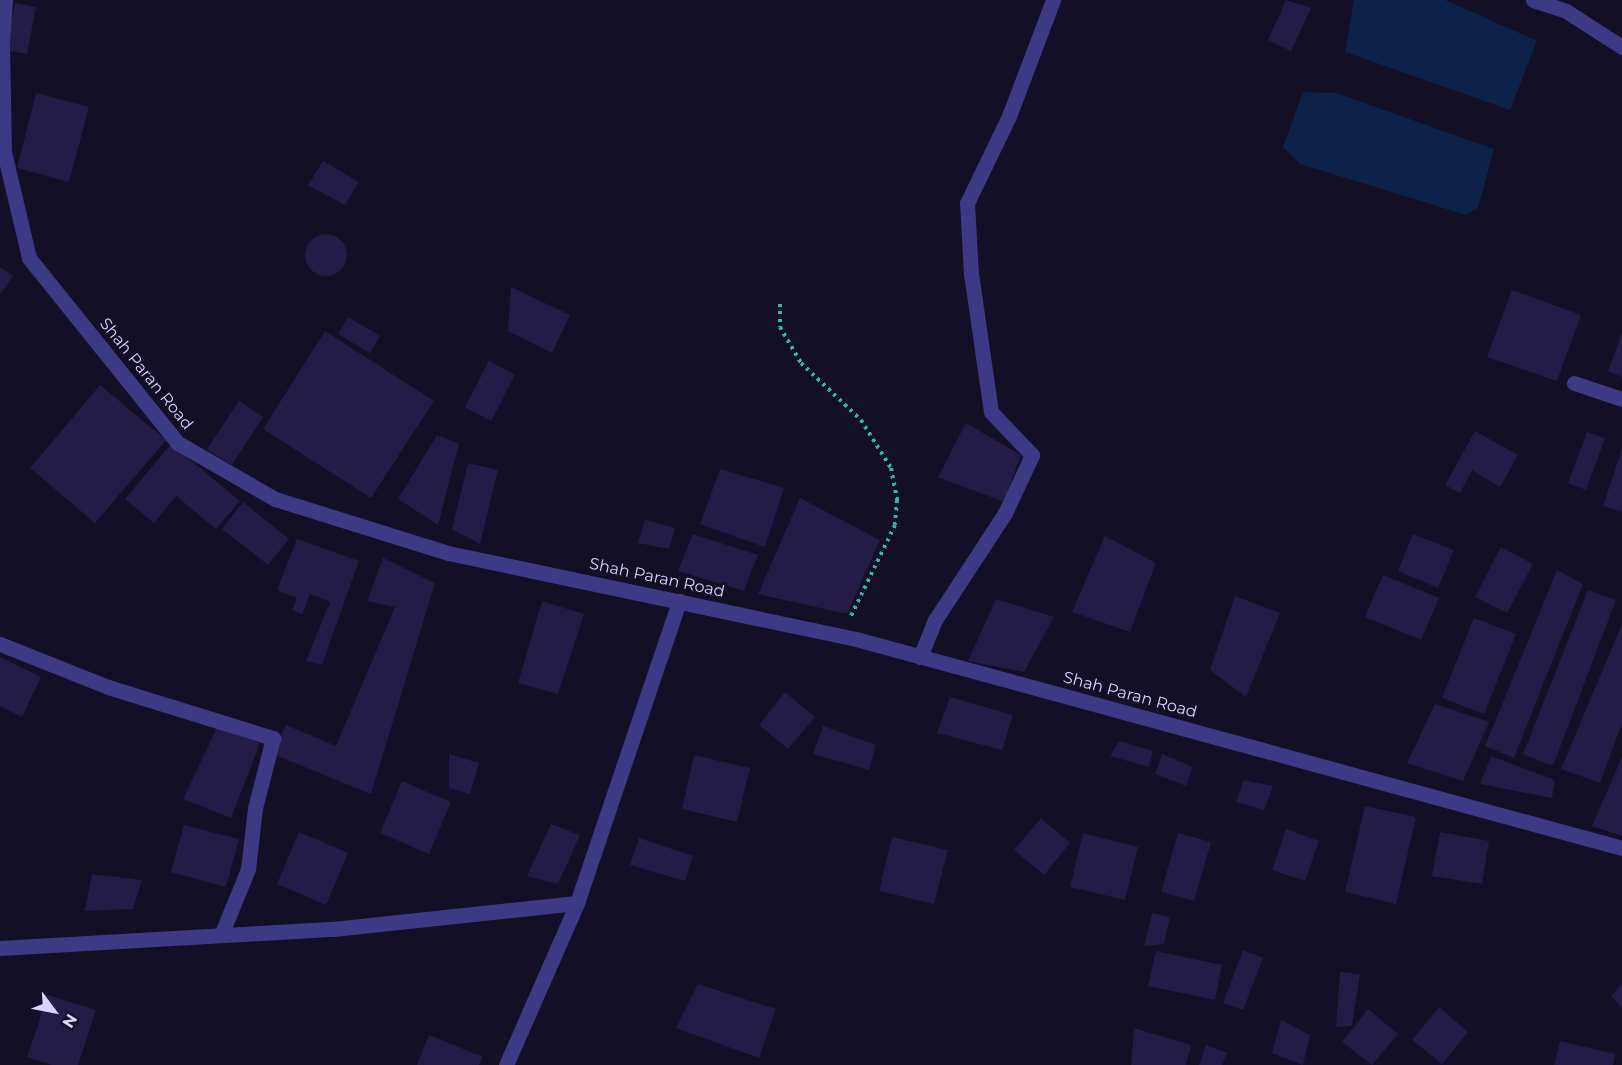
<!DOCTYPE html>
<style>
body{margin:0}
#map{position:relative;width:1622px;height:1065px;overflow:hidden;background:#130f26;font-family:Montserrat,sans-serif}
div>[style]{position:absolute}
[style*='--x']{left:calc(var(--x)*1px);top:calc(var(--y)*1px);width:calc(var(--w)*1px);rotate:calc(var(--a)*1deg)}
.water>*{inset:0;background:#0c2248}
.building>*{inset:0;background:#241b47}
.round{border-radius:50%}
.path>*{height:4px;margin-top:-2px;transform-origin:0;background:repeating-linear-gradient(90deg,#2fb8b0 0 3px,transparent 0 7.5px)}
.street>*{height:15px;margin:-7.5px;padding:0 7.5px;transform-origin:7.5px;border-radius:7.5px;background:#3d3a85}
span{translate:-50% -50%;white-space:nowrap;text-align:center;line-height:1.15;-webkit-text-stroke:5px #130f26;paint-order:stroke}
.street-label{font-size:16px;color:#d9d4ff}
.north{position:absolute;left:24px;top:981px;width:60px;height:60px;-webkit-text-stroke:4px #130f26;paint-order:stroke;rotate:122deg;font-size:16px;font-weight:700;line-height:24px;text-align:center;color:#d9d4ff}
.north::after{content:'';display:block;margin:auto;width:21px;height:27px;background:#d9d4ff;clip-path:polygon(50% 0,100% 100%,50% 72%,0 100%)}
</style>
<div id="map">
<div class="water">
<i style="clip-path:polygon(1354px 0,1445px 0,1537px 41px,1510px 110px,1345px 52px)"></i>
<i style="clip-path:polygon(1303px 92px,1336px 93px,1494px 149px,1478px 208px,1466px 215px,1300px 164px,1283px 147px)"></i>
</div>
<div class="building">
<i style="clip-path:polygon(1286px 0,1311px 8px,1291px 51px,1268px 40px)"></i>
<i style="clip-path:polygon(15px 3px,36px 7px,27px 54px,6px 50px)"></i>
<i style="clip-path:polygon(36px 93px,89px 107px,69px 182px,17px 168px)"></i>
<i style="clip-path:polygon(323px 161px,359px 182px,345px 205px,308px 185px)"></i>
<i class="round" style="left:305px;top:234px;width:42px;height:42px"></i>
<i style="clip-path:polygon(0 267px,13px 276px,0 295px)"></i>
<i style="clip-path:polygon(511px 287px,570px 315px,552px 353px,508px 331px)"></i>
<i style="clip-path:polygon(1512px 290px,1581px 315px,1557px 381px,1487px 357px)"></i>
<i style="clip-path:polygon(348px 317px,380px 336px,370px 353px,338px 334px)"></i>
<i style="clip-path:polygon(325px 331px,434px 401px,371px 498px,263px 429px)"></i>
<i style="clip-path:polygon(1622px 333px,1622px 377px,1608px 371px)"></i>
<i style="clip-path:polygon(489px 361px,515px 375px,491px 421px,465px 407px)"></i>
<i style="clip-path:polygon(100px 385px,166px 440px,95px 523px,30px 468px)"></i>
<i style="clip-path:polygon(239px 401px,263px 417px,232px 465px,207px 449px)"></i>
<i style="clip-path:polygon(966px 423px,1021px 455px,1004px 502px,938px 477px)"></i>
<i style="clip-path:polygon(1475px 431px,1518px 455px,1500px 487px,1472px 470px,1460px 493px,1445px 485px)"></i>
<i style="clip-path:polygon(1587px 432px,1605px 438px,1586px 490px,1568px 483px)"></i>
<i style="clip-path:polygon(437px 435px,459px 444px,438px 525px,398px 499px)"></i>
<i style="clip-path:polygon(171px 444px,240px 501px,216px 529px,176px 496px,154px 523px,125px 499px)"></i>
<i style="clip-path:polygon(1622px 449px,1622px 512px,1603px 506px)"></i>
<i style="clip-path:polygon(468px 463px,498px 470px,480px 544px,452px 529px)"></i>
<i style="clip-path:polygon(720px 469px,784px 488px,765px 547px,700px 524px)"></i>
<i style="clip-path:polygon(800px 498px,880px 540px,847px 614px,758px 594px)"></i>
<i style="clip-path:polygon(243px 502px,289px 539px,268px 565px,222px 529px)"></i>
<i style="clip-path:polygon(645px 520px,675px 528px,669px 549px,638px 543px)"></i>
<i style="clip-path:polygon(693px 534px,758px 555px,744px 591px,678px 571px)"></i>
<i style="clip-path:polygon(1413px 534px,1454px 550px,1438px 588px,1398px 571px)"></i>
<i style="clip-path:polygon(1105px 536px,1156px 563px,1130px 632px,1072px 612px)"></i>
<i style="clip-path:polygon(297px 539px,359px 561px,322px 665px,306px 661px,330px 602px,310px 594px,302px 614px,292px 610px,297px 598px,277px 590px)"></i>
<i style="clip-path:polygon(1501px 547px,1533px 564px,1507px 613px,1475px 597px)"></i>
<i style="clip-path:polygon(383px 558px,435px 583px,371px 794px,273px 754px,286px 725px,336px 746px,395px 607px,367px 601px)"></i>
<i style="clip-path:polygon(1557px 570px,1583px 584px,1514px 758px,1485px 746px)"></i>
<i style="clip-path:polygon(1383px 575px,1439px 598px,1421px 640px,1365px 617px)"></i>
<i style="clip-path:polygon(1588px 590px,1616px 600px,1553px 766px,1523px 754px)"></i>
<i style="clip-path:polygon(1235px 596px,1280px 613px,1246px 697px,1210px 670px)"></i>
<i style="clip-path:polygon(996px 599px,1054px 617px,1024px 672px,968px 661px)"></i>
<i style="clip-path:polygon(542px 601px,584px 614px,558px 694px,518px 683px)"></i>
<i style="clip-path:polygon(1474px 618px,1516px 634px,1484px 714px,1442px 698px)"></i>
<i style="clip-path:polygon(1622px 624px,1622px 723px,1600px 783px,1561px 769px)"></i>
<i style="clip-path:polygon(0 657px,41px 677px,22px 717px,0 706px)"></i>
<i style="clip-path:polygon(785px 692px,815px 717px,788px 749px,759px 725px)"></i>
<i style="clip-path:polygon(950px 697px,1013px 715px,1002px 750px,937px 733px)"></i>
<i style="clip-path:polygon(1435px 704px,1489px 722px,1463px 781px,1407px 763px)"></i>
<i style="clip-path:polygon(823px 726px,876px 745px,869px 770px,813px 754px)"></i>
<i style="clip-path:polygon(217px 728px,260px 743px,231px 818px,183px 799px)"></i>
<i style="clip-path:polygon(1119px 741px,1153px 751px,1149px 767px,1110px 756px)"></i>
<i style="clip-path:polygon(449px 754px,479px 763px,470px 794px,449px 788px)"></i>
<i style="clip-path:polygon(1162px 754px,1193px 767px,1186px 786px,1155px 774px)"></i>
<i style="clip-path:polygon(694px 755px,750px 768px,737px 822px,682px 809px)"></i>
<i style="clip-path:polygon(1491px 756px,1555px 780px,1552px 798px,1480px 784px)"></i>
<i style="clip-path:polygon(1622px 757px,1622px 836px,1592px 826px)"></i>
<i style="clip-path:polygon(1244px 780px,1273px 786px,1264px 810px,1236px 802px)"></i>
<i style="clip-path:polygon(402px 781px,451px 802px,429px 854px,380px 833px)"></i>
<i style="clip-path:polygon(1365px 806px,1416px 817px,1396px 904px,1345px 892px)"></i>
<i style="clip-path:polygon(1041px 818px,1070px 843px,1044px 875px,1014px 850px)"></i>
<i style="clip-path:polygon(551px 824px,580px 835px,558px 884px,527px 876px)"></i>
<i style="clip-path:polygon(184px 825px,239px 839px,226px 887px,171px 872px)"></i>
<i style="clip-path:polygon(1286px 829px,1319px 841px,1305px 881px,1272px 870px)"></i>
<i style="clip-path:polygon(299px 832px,348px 853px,326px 905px,277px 884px)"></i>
<i style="clip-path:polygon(1440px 832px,1489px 841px,1482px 884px,1432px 876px)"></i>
<i style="clip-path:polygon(1083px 833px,1138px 847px,1125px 900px,1070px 887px)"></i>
<i style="clip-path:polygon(1178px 833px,1211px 842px,1194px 901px,1161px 892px)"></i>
<i style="clip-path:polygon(892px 837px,948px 850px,934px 904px,879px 891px)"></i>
<i style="clip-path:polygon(639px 838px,693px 856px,685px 881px,630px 865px)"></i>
<i style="clip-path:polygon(92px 874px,142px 880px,133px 909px,85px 911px)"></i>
<i style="clip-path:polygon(1152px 913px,1170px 917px,1164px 944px,1144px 946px)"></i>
<i style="clip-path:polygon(1243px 950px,1263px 958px,1243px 1010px,1223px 1003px)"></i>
<i style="clip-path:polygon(1156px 951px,1222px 965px,1215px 1000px,1148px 986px)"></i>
<i style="clip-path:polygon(1340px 972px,1360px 974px,1352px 1026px,1336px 1027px)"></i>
<i style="clip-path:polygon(1622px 983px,1622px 1008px,1611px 996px)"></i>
<i style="clip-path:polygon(698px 984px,776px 1009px,759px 1058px,676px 1028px)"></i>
<i style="clip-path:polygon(48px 995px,96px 1010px,78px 1065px,52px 1065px,27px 1057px)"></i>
<i style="clip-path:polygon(1439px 1007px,1468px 1032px,1442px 1064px,1412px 1040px)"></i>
<i style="clip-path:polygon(1368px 1009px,1398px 1034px,1372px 1065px,1342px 1042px)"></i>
<i style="clip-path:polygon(1281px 1020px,1310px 1035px,1303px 1065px,1272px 1053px)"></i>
<i style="clip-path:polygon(1134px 1028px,1191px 1045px,1186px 1065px,1131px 1065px)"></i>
<i style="clip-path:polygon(429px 1035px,483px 1057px,479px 1065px,417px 1065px)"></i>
<i style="clip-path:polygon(1560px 1041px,1615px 1054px,1613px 1065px,1554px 1065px)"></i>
<i style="clip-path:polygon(1206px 1045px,1227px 1053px,1222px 1065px,1199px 1065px)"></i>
</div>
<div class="path">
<i style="--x:780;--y:304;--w:23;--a:90"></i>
<i style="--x:780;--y:327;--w:42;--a:59.7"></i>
<i style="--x:801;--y:363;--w:83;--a:43.5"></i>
<i style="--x:861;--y:420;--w:57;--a:58"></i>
<i style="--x:891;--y:468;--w:33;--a:79"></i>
<i style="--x:897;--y:500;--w:25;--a:95"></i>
<i style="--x:895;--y:525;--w:101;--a:115.8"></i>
</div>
<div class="street">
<i style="--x:5;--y:0;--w:42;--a:94.1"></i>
<i style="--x:2;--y:42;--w:110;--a:89"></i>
<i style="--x:4;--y:152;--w:109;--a:76.7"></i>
<i style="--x:29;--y:258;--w:238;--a:51.2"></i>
<i style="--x:178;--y:443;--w:112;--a:30"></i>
<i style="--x:275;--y:499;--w:181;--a:17.3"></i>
<i style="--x:448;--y:553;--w:417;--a:11.9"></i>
<i style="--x:856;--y:639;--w:794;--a:15.26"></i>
<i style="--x:1533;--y:0;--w:35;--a:18"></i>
<i style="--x:1566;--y:11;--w:67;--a:32.7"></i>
<i style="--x:1574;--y:383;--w:51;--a:18.4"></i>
<i style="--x:0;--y:644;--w:116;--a:21.7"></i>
<i style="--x:108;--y:687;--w:173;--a:17.2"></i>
<i style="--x:273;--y:738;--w:72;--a:104.4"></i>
<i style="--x:255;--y:808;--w:61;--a:96.5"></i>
<i style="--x:248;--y:869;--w:71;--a:112.2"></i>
<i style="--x:920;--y:657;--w:40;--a:-68"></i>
<i style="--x:935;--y:620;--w:128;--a:-56.8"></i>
<i style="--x:1005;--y:513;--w:64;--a:-65"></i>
<i style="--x:1032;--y:455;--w:59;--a:-133.6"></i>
<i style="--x:991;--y:412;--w:139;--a:-98.2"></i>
<i style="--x:971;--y:274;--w:71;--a:-93.2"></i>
<i style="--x:967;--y:203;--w:97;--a:-64.2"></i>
<i style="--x:1009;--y:116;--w:124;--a:-69.2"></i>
<i style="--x:0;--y:948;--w:334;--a:-3.3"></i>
<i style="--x:333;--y:929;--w:245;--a:-6.1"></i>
<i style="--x:506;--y:1065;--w:177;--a:-66.3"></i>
<i style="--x:577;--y:903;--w:319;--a:-71.3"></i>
</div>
<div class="street-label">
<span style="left:146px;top:374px;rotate:51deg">Shah Paran Road</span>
<span style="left:657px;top:578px;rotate:12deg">Shah Paran Road</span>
<span style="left:1130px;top:695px;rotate:15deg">Shah Paran Road</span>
</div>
<div class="north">N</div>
</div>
